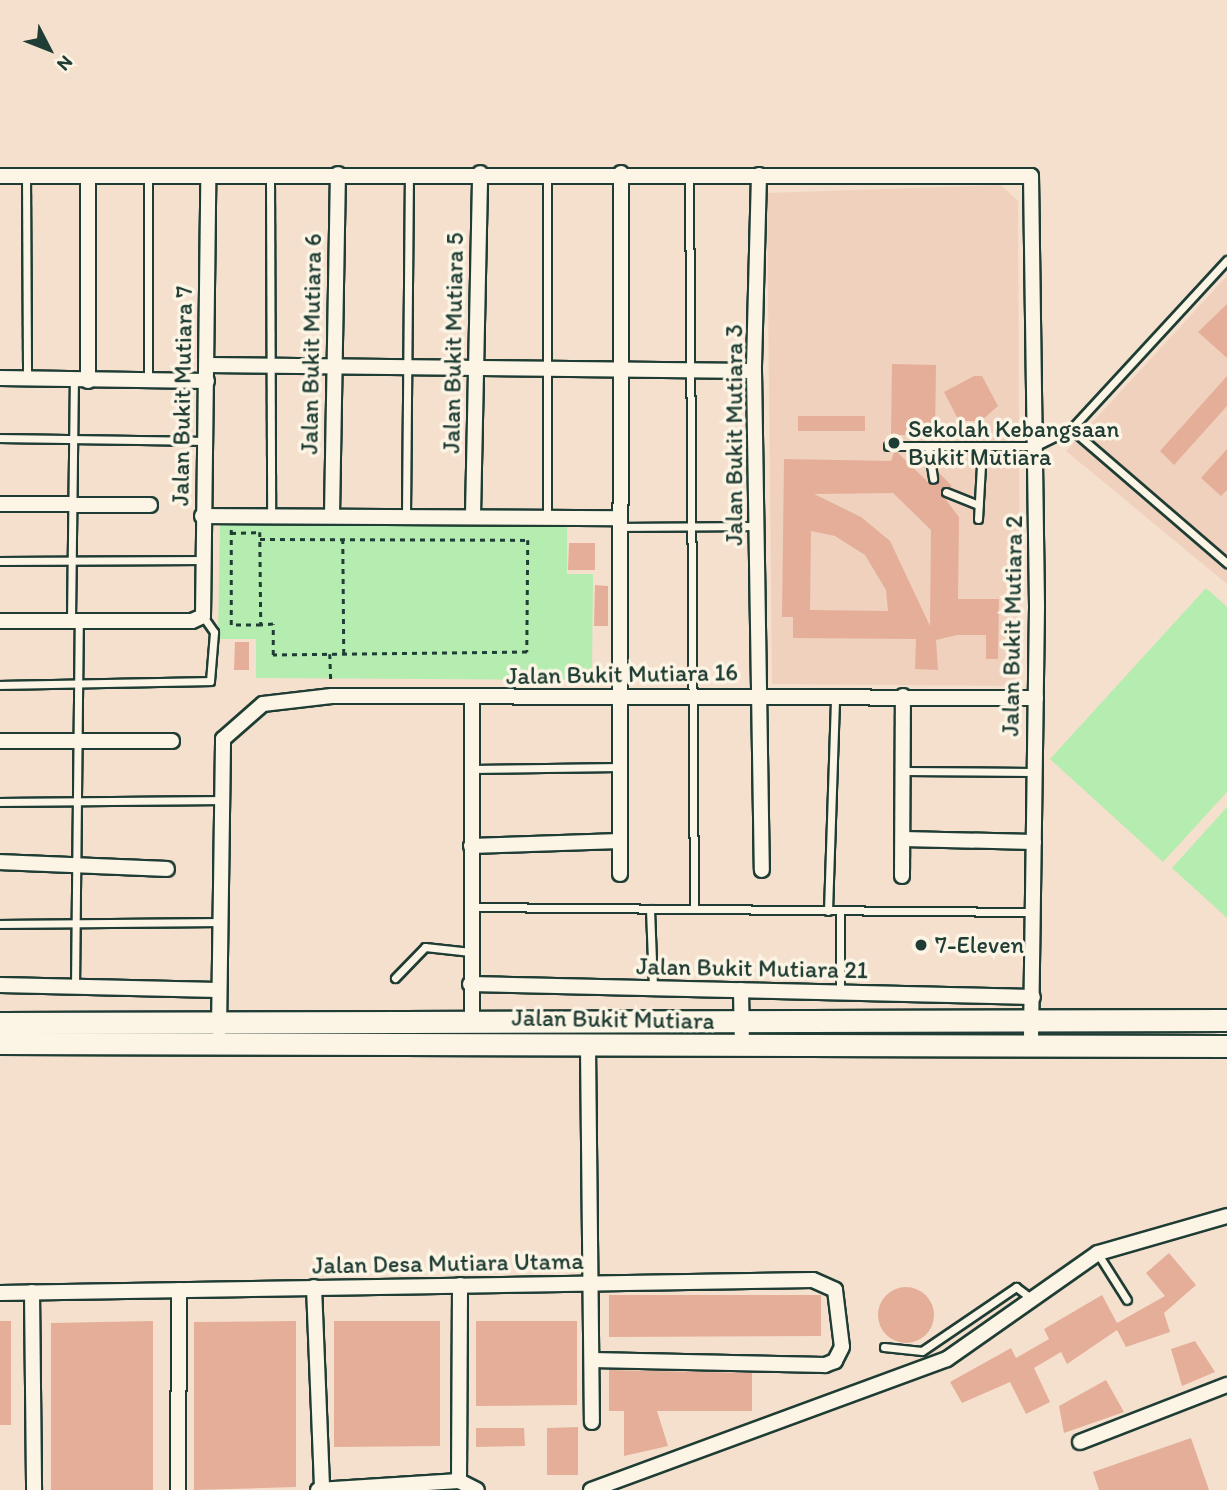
<!DOCTYPE html>
<style>
body{margin:0}
#map{position:relative;width:1227px;height:1490px;overflow:hidden;background:#f5e0ce;font-family:Itim,sans-serif}
div>[style]{position:absolute}
[style*='--x']{left:calc(var(--x)*1px);top:calc(var(--y)*1px);width:calc(var(--w)*1px);rotate:calc(var(--a)*1deg)}
.built>*{inset:0;background:#f0d1be}
.green>*{inset:0;background:#b5ecaf}
.building>*{inset:0;background:#e4ae98}
.round{border-radius:50%}
.path>*{height:2.5px;margin-top:-1.25px;transform-origin:0;background:repeating-linear-gradient(90deg,#1f3d34 0 5px,transparent 0 10px)}
.roads{filter:drop-shadow(2px 0 #1f3d34) drop-shadow(-2px 0 #1f3d34) drop-shadow(0 2px #1f3d34) drop-shadow(0 -2px #1f3d34)}
.lane>*{height:7px;margin:-3.5px;padding:0 3.5px;transform-origin:3.5px;border-radius:3.5px;background:#fcf5e5}
.street>*{height:14px;margin:-7px;padding:0 7px;transform-origin:7px;border-radius:7px;background:#fcf5e5}
.secondary>*{height:21px;margin:-10.5px;padding:0 10.5px;transform-origin:10.5px;border-radius:10.5px;background:#fcf5e5}
.dots>*{width:19px;height:19px;translate:-50% -50%;box-sizing:border-box;border:4px solid #fcf5e5;border-radius:50%}
span{translate:-50% -50%;white-space:nowrap;text-align:center;line-height:1.15;-webkit-text-stroke:7px #fcf5e5;paint-order:stroke}
.street-label{font-size:24px;color:#1f3d34}
.poi-label{font-size:24px;color:#1f3d34}
.left{translate:0 -50%;text-align:left}
.north{position:absolute;left:14px;top:14px;width:70px;height:70px;-webkit-text-stroke:5px #fcf5e5;paint-order:stroke;rotate:132deg;font-size:19px;font-weight:700;line-height:28px;text-align:center;color:#1f3d34}
.north::after{content:'';display:block;margin:auto;width:24px;height:32px;background:#1f3d34;clip-path:polygon(50% 0,100% 100%,50% 72%,0 100%)}
</style>
<div id="map">
<div class="built">
<i style="clip-path:polygon(1001px 185px,1018px 201px,1020px 686px,772px 684px,767px 193px)"></i>
<i style="clip-path:polygon(1227px 276px,1227px 584px,1066px 451px)"></i>
</div>
<div class="green">
<i style="clip-path:polygon(220px 522px,567px 524px,567px 574px,593px 574px,592px 680px,256px 678px,256px 639px,218px 639px)"></i>
<i style="clip-path:polygon(1206px 588px,1227px 607px,1227px 792px,1163px 862px,1050px 759px)"></i>
<i style="clip-path:polygon(1227px 807px,1227px 918px,1172px 868px)"></i>
</div>
<div class="building">
<i style="clip-path:polygon(1227px 304px,1227px 358px,1198px 332px)"></i>
<i style="clip-path:polygon(892px 364px,936px 365px,935px 435px,891px 435px)"></i>
<i style="clip-path:polygon(974px 376px,982px 376px,998px 406px,981px 421px,959px 421px,944px 392px)"></i>
<i style="clip-path:polygon(1227px 376px,1227px 406px,1174px 465px,1160px 451px)"></i>
<i style="clip-path:polygon(798px 416px,865px 416px,865px 431px,798px 431px)"></i>
<i style="clip-path:polygon(1227px 449px,1227px 490px,1221px 496px,1201px 478px)"></i>
<i style="clip-path:polygon(evenodd,895px 450px,930px 484px,937px 483px,939px 473px,952px 486px,940px 492px,959px 517px,958px 599px,999px 599px,998px 659px,986px 659px,986px 635px,957px 635px,936px 640px,938px 670px,915px 669px,916px 639px,793px 638px,793px 617px,782px 617px,784px 459px,891px 461px,895px 450px,893px 493px,931px 530px,930px 626px,890px 541px,861px 517px,814px 494px,893px 493px,895px 450px,811px 531px,835px 536px,865px 555px,886px 590px,888px 611px,810px 610px,811px 531px)"></i>
<i style="clip-path:polygon(569px 543px,595px 543px,595px 570px,568px 570px)"></i>
<i style="clip-path:polygon(595px 585px,608px 586px,608px 626px,594px 626px)"></i>
<i style="clip-path:polygon(235px 642px,249px 642px,249px 670px,234px 670px)"></i>
<i style="clip-path:polygon(1169px 1253px,1196px 1285px,1164px 1313px,1170px 1332px,1126px 1347px,1117px 1330px,1067px 1364px,1061px 1352px,1034px 1368px,1050px 1402px,1026px 1414px,1010px 1382px,962px 1403px,950px 1382px,1011px 1348px,1016px 1358px,1049px 1339px,1044px 1329px,1102px 1295px,1117px 1323px,1165px 1296px,1146px 1273px)"></i>
<i class="round" style="left:878px;top:1287px;width:56px;height:56px"></i>
<i style="clip-path:polygon(609px 1295px,821px 1295px,821px 1336px,609px 1337px)"></i>
<i style="clip-path:polygon(0 1321px,11px 1321px,11px 1425px,0 1425px)"></i>
<i style="clip-path:polygon(153px 1321px,153px 1490px,51px 1490px,51px 1323px)"></i>
<i style="clip-path:polygon(296px 1321px,296px 1487px,194px 1490px,194px 1322px)"></i>
<i style="clip-path:polygon(334px 1321px,440px 1321px,440px 1446px,334px 1447px)"></i>
<i style="clip-path:polygon(476px 1321px,577px 1321px,577px 1405px,476px 1406px)"></i>
<i style="clip-path:polygon(1195px 1341px,1215px 1372px,1182px 1386px,1171px 1349px)"></i>
<i style="clip-path:polygon(609px 1370px,752px 1373px,752px 1411px,657px 1411px,668px 1446px,624px 1456px,624px 1411px,609px 1411px)"></i>
<i style="clip-path:polygon(1106px 1380px,1124px 1412px,1064px 1433px,1059px 1406px)"></i>
<i style="clip-path:polygon(578px 1427px,578px 1475px,547px 1475px,547px 1428px)"></i>
<i style="clip-path:polygon(476px 1428px,524px 1428px,525px 1446px,476px 1447px)"></i>
<i style="clip-path:polygon(1191px 1438px,1209px 1490px,1099px 1490px,1093px 1472px)"></i>
</div>
<div class="path">
<i style="--x:231;--y:533;--w:29;--a:-2"></i>
<i style="--x:260;--y:532;--w:93;--a:89.4"></i>
<i style="--x:261;--y:625;--w:30;--a:180"></i>
<i style="--x:231;--y:625;--w:97;--a:-90"></i>
<i style="--x:260;--y:539;--w:268;--a:0.2"></i>
<i style="--x:528;--y:540;--w:112;--a:90.5"></i>
<i style="--x:527;--y:652;--w:254;--a:179.3"></i>
<i style="--x:273;--y:655;--w:31;--a:-90"></i>
<i style="--x:273;--y:624;--w:12;--a:175"></i>
<i style="--x:343;--y:539;--w:115;--a:89.5"></i>
<i style="--x:330;--y:654;--w:28;--a:88"></i>
</div>
<div class="roads">
<div class="lane">
<i style="--x:547;--y:174;--w:342;--a:90"></i>
<i style="--x:689;--y:174;--w:735;--a:89.61"></i>
<i style="--x:26;--y:176;--w:202;--a:89.7"></i>
<i style="--x:148;--y:176;--w:204;--a:90"></i>
<i style="--x:270;--y:177;--w:338;--a:89.8"></i>
<i style="--x:1071;--y:429;--w:230;--a:-47.3"></i>
<i style="--x:0;--y:438;--w:205;--a:0.8"></i>
<i style="--x:888;--y:446;--w:3;--a:0"></i>
<i style="--x:900;--y:446;--w:136;--a:0"></i>
<i style="--x:1036;--y:446;--w:39;--a:-26"></i>
<i style="--x:1071;--y:429;--w:206;--a:40.7"></i>
<i style="--x:928;--y:446;--w:33;--a:81"></i>
<i style="--x:946;--y:492;--w:35;--a:22"></i>
<i style="--x:406;--y:515;--w:339;--a:-89.5"></i>
<i style="--x:978;--y:519;--w:72;--a:-86.8"></i>
<i style="--x:618;--y:527;--w:138;--a:-0.4"></i>
<i style="--x:0;--y:561;--w:202;--a:-0.3"></i>
<i style="--x:71;--y:620;--w:240;--a:-89.3"></i>
<i style="--x:0;--y:685;--w:210;--a:-1.1"></i>
<i style="--x:210;--y:681;--w:49;--a:-85.3"></i>
<i style="--x:214;--y:632;--w:19;--a:-125"></i>
<i style="--x:472;--y:769;--w:148;--a:-0.8"></i>
<i style="--x:903;--y:771;--w:129;--a:0.4"></i>
<i style="--x:0;--y:802;--w:222;--a:-0.5"></i>
<i style="--x:470;--y:907;--w:565;--a:0.51"></i>
<i style="--x:650;--y:909;--w:79;--a:87.8"></i>
<i style="--x:828;--y:911;--w:216;--a:-88.1"></i>
<i style="--x:840;--y:911;--w:82;--a:90"></i>
<i style="--x:0;--y:924;--w:219;--a:-0.5"></i>
<i style="--x:395;--y:978;--w:43;--a:-45.9"></i>
<i style="--x:425;--y:947;--w:46;--a:6.2"></i>
<i style="--x:75;--y:987;--w:366;--a:-89.4"></i>
<i style="--x:1098;--y:1254;--w:54;--a:57.8"></i>
<i style="--x:884;--y:1347;--w:38;--a:6"></i>
<i style="--x:922;--y:1351;--w:114;--a:-34.2"></i>
<i style="--x:1016;--y:1287;--w:21;--a:37"></i>
</div>
<div class="street">
<i style="--x:759;--y:175;--w:196;--a:91.5"></i>
<i style="--x:754;--y:371;--w:499;--a:89.1"></i>
<i style="--x:0;--y:176;--w:1031;--a:0"></i>
<i style="--x:1031;--y:176;--w:431;--a:89.2"></i>
<i style="--x:1037;--y:607;--w:438;--a:90.8"></i>
<i style="--x:207;--y:365;--w:547;--a:0.63"></i>
<i style="--x:0;--y:378;--w:207;--a:0.8"></i>
<i style="--x:88;--y:381;--w:205;--a:-90"></i>
<i style="--x:0;--y:504;--w:150;--a:0.4"></i>
<i style="--x:332;--y:515;--w:341;--a:-89"></i>
<i style="--x:473;--y:515;--w:342;--a:-88.8"></i>
<i style="--x:202;--y:516;--w:415;--a:0.3"></i>
<i style="--x:0;--y:621;--w:192;--a:0"></i>
<i style="--x:192;--y:621;--w:12;--a:-24"></i>
<i style="--x:203;--y:616;--w:440;--a:-89.3"></i>
<i style="--x:0;--y:741;--w:172;--a:0"></i>
<i style="--x:903;--y:839;--w:131;--a:1.3"></i>
<i style="--x:471;--y:846;--w:149;--a:-1.9"></i>
<i style="--x:0;--y:862;--w:167;--a:2.4"></i>
<i style="--x:620;--y:874;--w:701;--a:-89.92"></i>
<i style="--x:902;--y:876;--w:180;--a:-89.7"></i>
<i style="--x:470;--y:984;--w:563;--a:1.32"></i>
<i style="--x:0;--y:985;--w:218;--a:1.3"></i>
<i style="--x:741;--y:990;--w:56;--a:89"></i>
<i style="--x:472;--y:1024;--w:324;--a:-90"></i>
<i style="--x:219;--y:1030;--w:291;--a:-89.2"></i>
<i style="--x:223;--y:739;--w:53;--a:-41.2"></i>
<i style="--x:263;--y:704;--w:69;--a:-6.6"></i>
<i style="--x:332;--y:696;--w:704;--a:0.16"></i>
<i style="--x:588;--y:1047;--w:375;--a:89.4"></i>
<i style="--x:314;--y:1287;--w:200;--a:87.7"></i>
<i style="--x:32;--y:1292;--w:198;--a:89.4"></i>
<i style="--x:0;--y:1293;--w:813;--a:-0.92"></i>
<i style="--x:813;--y:1280;--w:24;--a:24"></i>
<i style="--x:835;--y:1290;--w:57;--a:83"></i>
<i style="--x:842;--y:1347;--w:16;--a:117"></i>
<i style="--x:835;--y:1361;--w:11;--a:158"></i>
<i style="--x:825;--y:1365;--w:233;--a:-178.8"></i>
<i style="--x:1080;--y:1442;--w:158;--a:-21.2"></i>
<i style="--x:459;--y:1481;--w:20;--a:27"></i>
<i style="--x:178;--y:1490;--w:200;--a:-89.7"></i>
<i style="--x:318;--y:1490;--w:141;--a:-3.7"></i>
<i style="--x:459;--y:1481;--w:196;--a:-89.7"></i>
<i style="--x:591;--y:1490;--w:379;--a:-20.2"></i>
<i style="--x:947;--y:1359;--w:184;--a:-35.1"></i>
<i style="--x:1098;--y:1253;--w:134;--a:-16"></i>
</div>
<div class="secondary">
<i style="--x:0;--y:1023;--w:1227;--a:-0.14"></i>
<i style="--x:0;--y:1043;--w:1227;--a:0.14"></i>
</div>
</div>
<div class="dots">
<i style="left:894px;top:443px;background:#1f3d34"></i>
<i style="left:921px;top:945px;background:#1f3d34"></i>
</div>
<div class="street-label">
<span style="left:453px;top:343px;rotate:-89deg">Jalan Bukit Mutiara 5</span>
<span style="left:311px;top:344px;rotate:-89deg">Jalan Bukit Mutiara 6</span>
<span style="left:182px;top:396px;rotate:-89deg">Jalan Bukit Mutiara 7</span>
<span style="left:734px;top:435px;rotate:-90deg">Jalan Bukit Mutiara 3</span>
<span style="left:1012px;top:626px;rotate:-89deg">Jalan Bukit Mutiara 2</span>
<span style="left:622px;top:674px;rotate:-1deg">Jalan Bukit Mutiara 16</span>
<span style="left:752px;top:968px;rotate:1deg">Jalan Bukit Mutiara 21</span>
<span style="left:613px;top:1019px;rotate:1deg">Jalan Bukit Mutiara</span>
<span style="left:448px;top:1263px;rotate:-1deg">Jalan Desa Mutiara Utama</span>
</div>
<div class="poi-label">
<span class="left" style="left:908px;top:443px">Sekolah Kebangsaan<br>Bukit Mutiara</span>
<span class="left" style="left:935px;top:945px">7-Eleven</span>
</div>
<div class="north">N</div>
</div>
